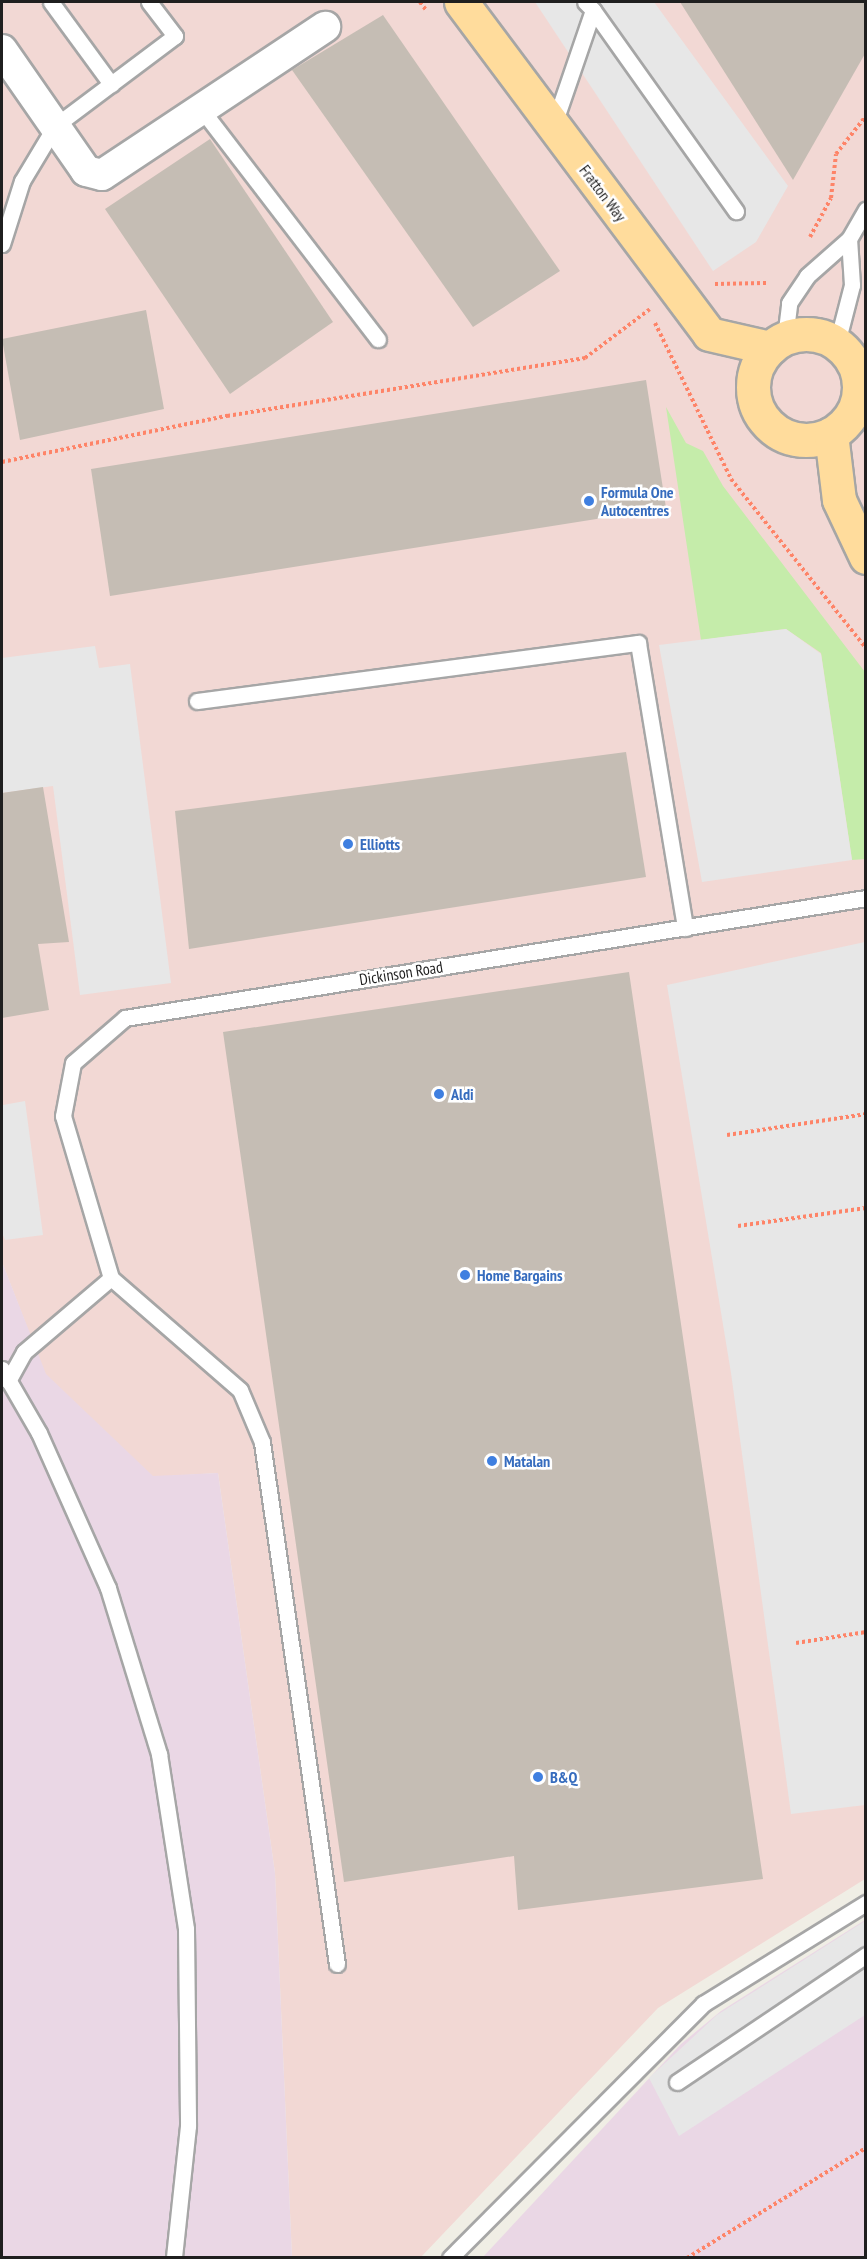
<!DOCTYPE html>
<style>
body{margin:0}
#map{position:relative;width:867px;height:2259px;overflow:hidden;background:#f0eee5;font-family:"PT Sans Narrow",sans-serif}
div>[style]{position:absolute}
[style*='--x']{left:calc(var(--x)*1px);top:calc(var(--y)*1px);width:calc(var(--w)*1px);rotate:calc(var(--a)*1deg)}
.commercial>*{inset:0;background:#f2d8d4}
.industrial>*{inset:0;background:#ead7e5}
.grass>*{inset:0;background:#c5ecaa}
.parking>*{inset:0;background:#e7e7e7}
.building>*{inset:0;background:#c5bdb4}
.path>*{height:4px;margin-top:-2px;transform-origin:0;background:repeating-linear-gradient(90deg,#fe8468 0 3px,transparent 0 6px)}
.roads{filter:drop-shadow(2px 0 #a6a6a6) drop-shadow(-2px 0 #a6a6a6) drop-shadow(0 2px #a6a6a6) drop-shadow(0 -2px #a6a6a6)}
.service>*{height:15px;margin:-7.5px;padding:0 7.5px;transform-origin:7.5px;border-radius:7.5px;background:#fff}
.minor>*{height:30px;margin:-15px;padding:0 15px;transform-origin:15px;border-radius:15px;background:#fff}
.primary>*{height:33px;margin:-16.5px;padding:0 16.5px;transform-origin:16.5px;border-radius:16.5px;background:#ffdc9c}
.primary>.ring{margin:-16.5px;padding:0;box-sizing:content-box;background:none;border:33px solid #ffdc9c;border-radius:50%}
.dots>*{width:16px;height:16px;translate:-50% -50%;box-sizing:border-box;border:3px solid #fff;border-radius:50%}
span{translate:-50% -50%;white-space:nowrap;text-align:center;line-height:1.15;-webkit-text-stroke:5px #fff;paint-order:stroke}
.street-label{font-size:16px;color:#1f1f1f}
.shop-label{font-size:16px;color:#366cbe;font-weight:700}
.left{translate:0 -50%;text-align:left}
.frame{position:absolute;inset:0;border:3px solid #1f1f1f;pointer-events:none}
</style>
<div id="map">
<div class="commercial">
<i style="clip-path:polygon(2px 2px,865px 2px,865px 1879px,658px 2008px,421px 2257px,292px 2257px,275px 1873px,218px 1473px,153px 1477px,45px 1374px,2px 1262px)"></i>
</div>
<div class="industrial">
<i style="clip-path:polygon(2px 1262px,46px 1374px,153px 1476px,218px 1473px,275px 1873px,292px 2257px,2px 2257px)"></i>
<i style="clip-path:polygon(865px 1920px,865px 2257px,482px 2258px,681px 2044px,721px 2011px)"></i>
</div>
<div class="grass">
<i style="clip-path:polygon(666px 407px,686px 443px,703px 451px,723px 486px,865px 672px,865px 859px,852px 860px,821px 653px,786px 629px,701px 640px)"></i>
</div>
<div class="parking">
<i style="clip-path:polygon(535px 2px,654px 2px,788px 186px,756px 242px,713px 271px)"></i>
<i style="clip-path:polygon(786px 629px,821px 654px,852px 860px,702px 882px,659px 645px)"></i>
<i style="clip-path:polygon(95px 646px,99px 668px,130px 664px,171px 983px,80px 995px,53px 786px,2px 793px,2px 658px)"></i>
<i style="clip-path:polygon(865px 942px,865px 1805px,791px 1814px,731px 1373px,667px 985px)"></i>
<i style="clip-path:polygon(2px 1096px,3px 1105px,25px 1101px,43px 1235px,5px 1240px,2px 1233px)"></i>
<i style="clip-path:polygon(865px 1921px,865px 2015px,679px 2136px,649px 2078px,717px 2015px)"></i>
</div>
<div class="building">
<i style="clip-path:polygon(680px 2px,866px 2px,866px 52px,793px 180px)"></i>
<i style="clip-path:polygon(383px 15px,560px 271px,473px 327px,292px 70px)"></i>
<i style="clip-path:polygon(210px 139px,333px 322px,230px 394px,105px 209px)"></i>
<i style="clip-path:polygon(146px 310px,164px 409px,20px 440px,2px 339px)"></i>
<i style="clip-path:polygon(646px 380px,666px 508px,110px 596px,91px 469px)"></i>
<i style="clip-path:polygon(626px 752px,646px 877px,189px 949px,175px 811px)"></i>
<i style="clip-path:polygon(43px 787px,69px 942px,38px 944px,49px 1010px,2px 1018px,2px 793px)"></i>
<i style="clip-path:polygon(629px 972px,763px 1879px,518px 1910px,514px 1856px,344px 1882px,223px 1032px)"></i>
</div>
<div class="path">
<i style="--x:420;--y:2;--w:10;--a:53"></i>
<i style="--x:810;--y:237;--w:44;--a:-61.7"></i>
<i style="--x:831;--y:198;--w:44;--a:-83.5"></i>
<i style="--x:836;--y:154;--w:48;--a:-51.7"></i>
<i style="--x:715;--y:284;--w:54;--a:-1.1"></i>
<i style="--x:655;--y:323;--w:174;--a:64"></i>
<i style="--x:731;--y:479;--w:216;--a:51.4"></i>
<i style="--x:2;--y:462;--w:230;--a:-11.6"></i>
<i style="--x:227;--y:416;--w:363;--a:-9.2"></i>
<i style="--x:585;--y:358;--w:81;--a:-37"></i>
<i style="--x:727;--y:1135;--w:141;--a:-8.6"></i>
<i style="--x:738;--y:1226;--w:129;--a:-8"></i>
<i style="--x:796;--y:1643;--w:71;--a:-8.9"></i>
<i style="--x:687;--y:2258;--w:210;--a:-31.6"></i>
</div>
<div class="roads">
<div class="service">
<i style="--x:51;--y:2;--w:102;--a:53.8"></i>
<i style="--x:593;--y:10;--w:247;--a:54.6"></i>
<i style="--x:202;--y:110;--w:289;--a:52.5"></i>
<i style="--x:554;--y:124;--w:120;--a:-71.1"></i>
<i style="--x:593;--y:10;--w:11;--a:-135"></i>
<i style="--x:2;--y:244;--w:66;--a:-72.4"></i>
<i style="--x:22;--y:181;--w:64;--a:-59"></i>
<i style="--x:55;--y:126;--w:150;--a:-36.9"></i>
<i style="--x:175;--y:36;--w:43;--a:-127.4"></i>
<i style="--x:785;--y:338;--w:35;--a:-83"></i>
<i style="--x:789;--y:303;--w:32;--a:-56"></i>
<i style="--x:807;--y:276;--w:56;--a:-41.4"></i>
<i style="--x:849;--y:239;--w:34;--a:-60"></i>
<i style="--x:837;--y:343;--w:60;--a:-75.5"></i>
<i style="--x:852;--y:285;--w:46;--a:-93.7"></i>
<i style="--x:197;--y:701;--w:445;--a:-7.5"></i>
<i style="--x:638;--y:643;--w:289;--a:80.6"></i>
<i style="--x:2;--y:1369;--w:74;--a:60"></i>
<i style="--x:39;--y:1433;--w:170;--a:66"></i>
<i style="--x:108;--y:1588;--w:174;--a:72.9"></i>
<i style="--x:159;--y:1754;--w:177;--a:81.2"></i>
<i style="--x:186;--y:1929;--w:197;--a:89.4"></i>
<i style="--x:188;--y:2126;--w:133;--a:96.1"></i>
<i style="--x:8;--y:1381;--w:33;--a:-61"></i>
<i style="--x:24;--y:1352;--w:114;--a:-40.4"></i>
<i style="--x:337;--y:1964;--w:527;--a:-98.18"></i>
<i style="--x:262;--y:1442;--w:56;--a:-112.9"></i>
<i style="--x:240;--y:1390;--w:171;--a:-139"></i>
<i style="--x:111;--y:1278;--w:169;--a:-106.5"></i>
<i style="--x:63;--y:1116;--w:54;--a:-79.3"></i>
<i style="--x:73;--y:1063;--w:69;--a:-40.9"></i>
<i style="--x:125;--y:1018;--w:751;--a:-9.2"></i>
<i style="--x:677;--y:2082;--w:228;--a:-33.9"></i>
<i style="--x:450;--y:2258;--w:359;--a:-45.1"></i>
<i style="--x:703;--y:2004;--w:192;--a:-31.8"></i>
</div>
<div class="minor">
<i style="--x:2;--y:50;--w:147;--a:55.2"></i>
<i style="--x:86;--y:171;--w:16;--a:14"></i>
<i style="--x:102;--y:175;--w:268;--a:-33.6"></i>
</div>
<div class="primary">
<i style="--x:461;--y:2;--w:414;--a:53.2"></i>
<i style="--x:709;--y:334;--w:63;--a:12.9"></i>
<i class="ring" style="left:753px;top:334px;width:73px;height:73px"></i>
<i style="--x:831;--y:434;--w:66;--a:83.1"></i>
<i style="--x:839;--y:500;--w:63;--a:64.7"></i>
</div>
</div>
<div class="dots">
<i style="left:589px;top:501px;background:#3f7fe0"></i>
<i style="left:348px;top:844px;background:#3f7fe0"></i>
<i style="left:439px;top:1094px;background:#3f7fe0"></i>
<i style="left:465px;top:1275px;background:#3f7fe0"></i>
<i style="left:492px;top:1461px;background:#3f7fe0"></i>
<i style="left:538px;top:1777px;background:#3f7fe0"></i>
</div>
<div class="street-label">
<span style="left:603px;top:193px;rotate:53deg">Fratton Way</span>
<span style="left:401px;top:973px;rotate:-9deg">Dickinson Road</span>
</div>
<div class="shop-label">
<span class="left" style="left:601px;top:501px">Formula One<br>Autocentres</span>
<span class="left" style="left:360px;top:844px">Elliotts</span>
<span class="left" style="left:451px;top:1094px">Aldi</span>
<span class="left" style="left:477px;top:1275px">Home Bargains</span>
<span class="left" style="left:504px;top:1461px">Matalan</span>
<span class="left" style="left:550px;top:1777px">B&amp;Q</span>
</div>
<div class="frame"></div>
</div>
